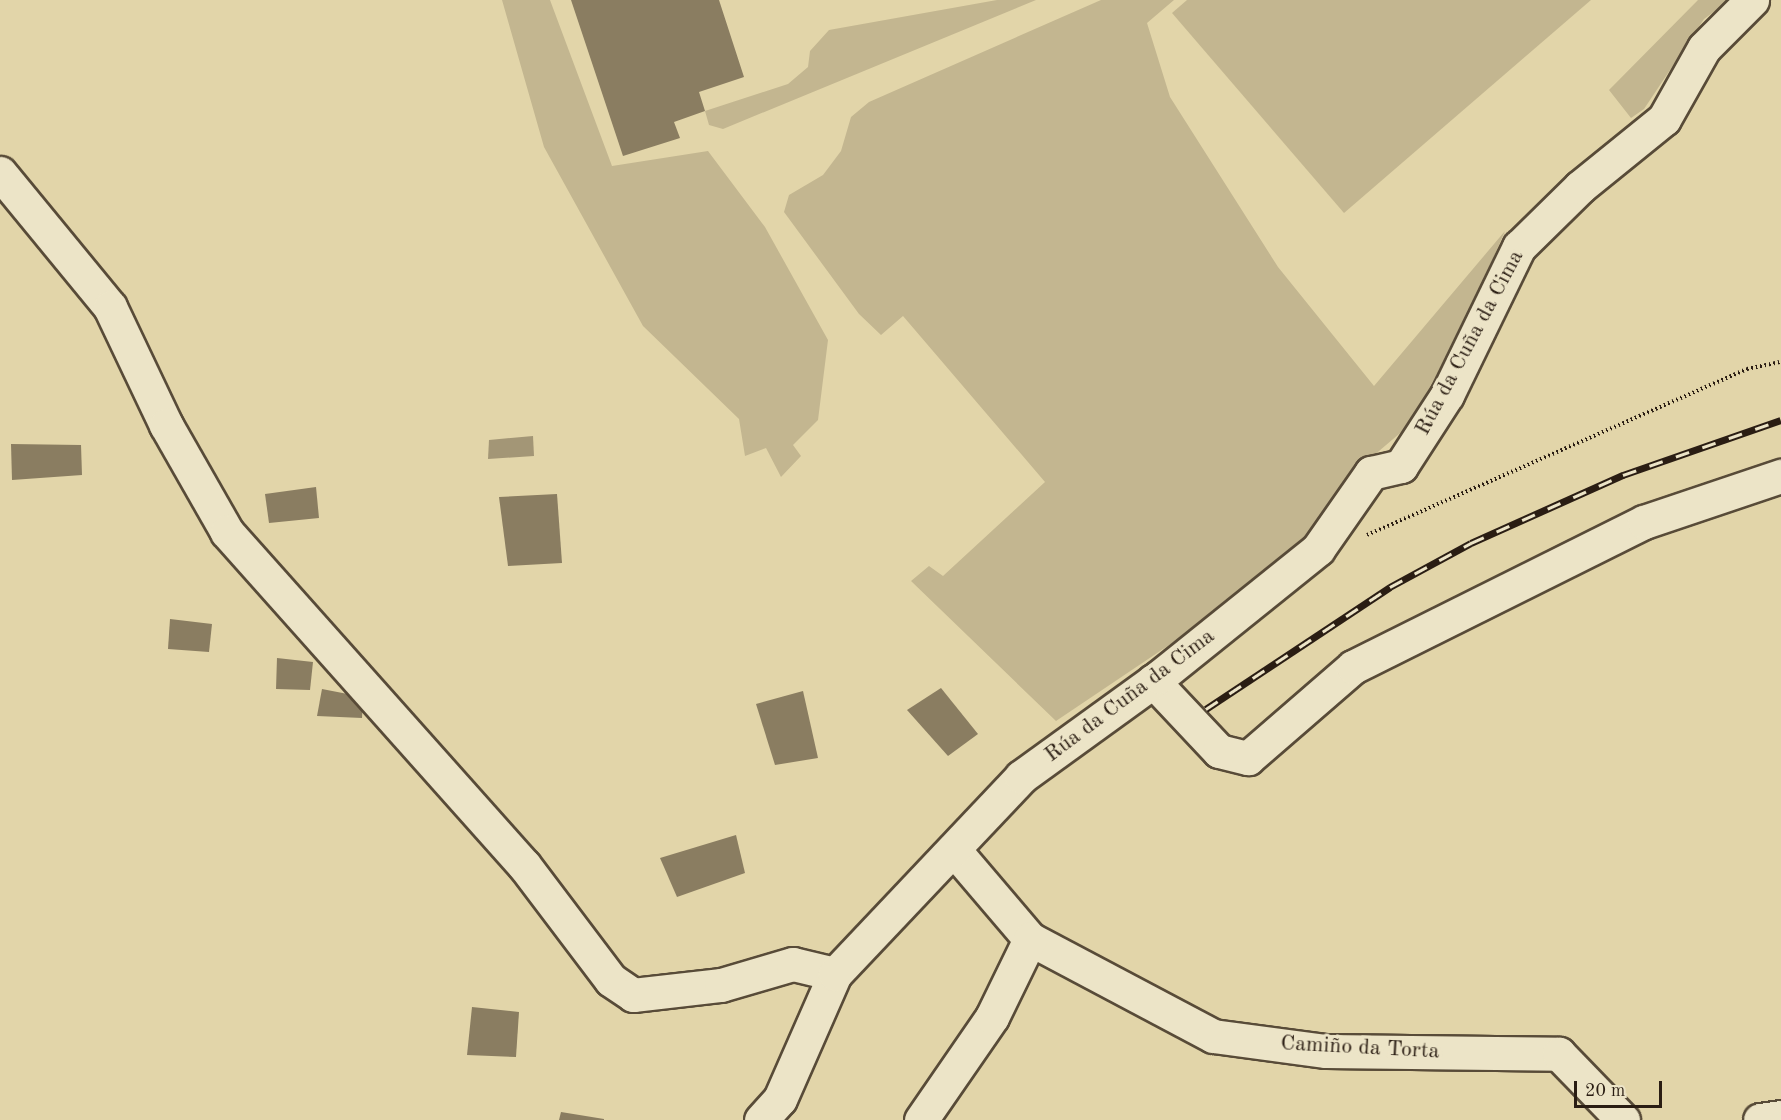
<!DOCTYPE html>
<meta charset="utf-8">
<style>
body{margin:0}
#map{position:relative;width:1781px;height:1120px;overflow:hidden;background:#e2d5a9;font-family:"Old Standard TT",serif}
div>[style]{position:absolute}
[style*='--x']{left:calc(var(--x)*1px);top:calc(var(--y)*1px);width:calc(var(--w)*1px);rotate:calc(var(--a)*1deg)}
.green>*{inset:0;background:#c3b690}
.water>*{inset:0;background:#a39676}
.building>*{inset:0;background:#8a7d61}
.path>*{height:4px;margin-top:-2px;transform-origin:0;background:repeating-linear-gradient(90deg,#2a1d13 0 1.5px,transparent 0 4.5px)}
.roads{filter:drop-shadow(2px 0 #584b38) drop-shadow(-2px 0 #584b38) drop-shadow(0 2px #584b38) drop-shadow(0 -2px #584b38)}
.minor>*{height:33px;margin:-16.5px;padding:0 16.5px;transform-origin:16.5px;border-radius:16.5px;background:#ece4c7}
.rail>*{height:7px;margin-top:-3.5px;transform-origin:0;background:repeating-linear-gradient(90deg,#ece4c7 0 14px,#2a1d13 0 28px);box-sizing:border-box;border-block:2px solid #2a1d13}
span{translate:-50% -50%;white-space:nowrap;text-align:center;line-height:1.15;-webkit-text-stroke:6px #ece4c7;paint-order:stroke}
.street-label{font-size:22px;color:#2a1d13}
.scale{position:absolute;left:1574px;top:1081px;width:88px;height:27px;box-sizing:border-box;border:3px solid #2a1d13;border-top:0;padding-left:8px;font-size:18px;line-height:21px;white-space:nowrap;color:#2a1d13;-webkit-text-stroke:4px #ece4c7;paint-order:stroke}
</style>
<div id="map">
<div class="green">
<i style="clip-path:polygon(502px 0,550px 0,612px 166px,708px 151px,765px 227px,828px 340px,818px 420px,793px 445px,801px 456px,781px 477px,766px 448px,745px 456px,739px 419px,643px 326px,544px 147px)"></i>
<i style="clip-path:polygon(997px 0,1036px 0,723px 129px,709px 125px,705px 111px,788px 84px,808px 67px,810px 51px,829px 30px)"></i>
<i style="clip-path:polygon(1101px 0,1174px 0,1147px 23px,1170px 97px,1278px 267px,1374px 386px,1505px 231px,1426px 411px,1352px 474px,1294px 561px,1056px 721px,911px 581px,929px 566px,943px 576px,1045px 482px,903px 316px,881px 335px,859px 314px,784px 212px,789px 195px,823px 175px,841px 151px,851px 117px,869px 102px)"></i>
<i style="clip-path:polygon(1187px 0,1591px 0,1344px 213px,1172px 13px)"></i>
<i style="clip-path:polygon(1698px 0,1730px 0,1704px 19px,1644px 109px,1631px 118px,1609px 90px)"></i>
</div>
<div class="water">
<i style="clip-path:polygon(533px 436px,534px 456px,488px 459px,489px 440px)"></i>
</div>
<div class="building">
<i style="clip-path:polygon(571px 0,719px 0,744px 77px,699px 92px,705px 111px,674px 122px,680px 138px,623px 156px)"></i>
<i style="clip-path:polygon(11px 444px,81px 445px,82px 475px,12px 480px)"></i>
<i style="clip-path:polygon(316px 487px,319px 518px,269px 523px,265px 494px)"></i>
<i style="clip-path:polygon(557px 494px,562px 563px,508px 566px,499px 497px)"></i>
<i style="clip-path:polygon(170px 619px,212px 624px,209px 652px,168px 649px)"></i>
<i style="clip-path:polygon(277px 658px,313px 662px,310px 690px,276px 689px)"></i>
<i style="clip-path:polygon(941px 688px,978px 734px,948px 756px,907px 710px)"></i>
<i style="clip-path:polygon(322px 689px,363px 697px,362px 718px,317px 716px)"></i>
<i style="clip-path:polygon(803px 691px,818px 758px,775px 765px,756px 704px)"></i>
<i style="clip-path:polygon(736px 835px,745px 873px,677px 897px,660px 858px)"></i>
<i style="clip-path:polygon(472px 1007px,519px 1012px,516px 1057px,467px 1055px)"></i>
<i style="clip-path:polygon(561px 1112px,604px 1119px,604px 1120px,559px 1120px)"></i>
</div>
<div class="path">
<i style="--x:1367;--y:535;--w:415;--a:-23.6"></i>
<i style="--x:1747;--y:369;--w:35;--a:-12"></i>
</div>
<div class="roads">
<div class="minor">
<i style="--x:0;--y:173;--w:173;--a:50.6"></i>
<i style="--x:110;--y:307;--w:131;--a:64.6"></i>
<i style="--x:166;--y:425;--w:123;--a:60.3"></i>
<i style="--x:227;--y:532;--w:446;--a:48.3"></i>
<i style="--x:524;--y:865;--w:144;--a:52.9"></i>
<i style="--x:611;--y:980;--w:27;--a:34"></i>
<i style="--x:633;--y:995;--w:89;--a:-6.5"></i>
<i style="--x:721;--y:985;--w:75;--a:-16.3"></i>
<i style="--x:793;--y:964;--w:43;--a:13.4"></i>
<i style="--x:1153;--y:681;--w:96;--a:46.7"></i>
<i style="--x:1219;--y:751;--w:30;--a:14"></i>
<i style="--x:1248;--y:758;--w:139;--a:-40.9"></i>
<i style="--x:1353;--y:667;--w:325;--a:-26.5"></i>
<i style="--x:1644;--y:522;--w:145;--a:-18.6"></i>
<i style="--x:955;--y:851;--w:116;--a:49.6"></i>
<i style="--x:1030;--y:939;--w:207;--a:27.9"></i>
<i style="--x:1213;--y:1036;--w:114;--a:7.6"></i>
<i style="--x:1326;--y:1051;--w:233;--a:0.7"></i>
<i style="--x:1559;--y:1054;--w:92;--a:45.9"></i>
<i style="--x:761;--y:1120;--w:28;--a:-48"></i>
<i style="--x:780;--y:1099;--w:137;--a:-66.3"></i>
<i style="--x:835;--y:974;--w:271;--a:-46.6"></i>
<i style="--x:1021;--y:777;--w:170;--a:-35.9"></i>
<i style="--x:1159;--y:677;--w:204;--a:-38.8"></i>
<i style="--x:1318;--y:549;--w:93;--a:-55.1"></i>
<i style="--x:1371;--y:473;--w:31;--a:-13"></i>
<i style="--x:1401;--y:466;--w:85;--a:-57.1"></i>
<i style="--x:1447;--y:395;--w:165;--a:-64.1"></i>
<i style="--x:1519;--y:247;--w:86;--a:-44.5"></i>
<i style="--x:1580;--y:187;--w:108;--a:-39"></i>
<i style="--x:1664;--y:119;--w:81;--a:-60.6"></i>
<i style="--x:1704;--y:48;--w:68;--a:-45"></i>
<i style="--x:921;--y:1120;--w:125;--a:-55.4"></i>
<i style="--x:992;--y:1017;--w:87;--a:-64"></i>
<i style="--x:1760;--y:1120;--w:21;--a:-8"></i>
</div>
</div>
<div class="rail">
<i style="--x:1206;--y:709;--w:221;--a:-33.5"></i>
<i style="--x:1390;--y:587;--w:92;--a:-28.5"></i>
<i style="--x:1471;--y:543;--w:167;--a:-24.1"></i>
<i style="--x:1623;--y:475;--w:167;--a:-19.2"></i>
</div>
<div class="street-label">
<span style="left:1470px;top:343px;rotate:-62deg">Rúa da Cuña da Cima</span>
<span style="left:1130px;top:696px;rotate:-37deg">Rúa da Cuña da Cima</span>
<span style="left:1360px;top:1048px;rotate:3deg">Camiño da Torta</span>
</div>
<div class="scale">20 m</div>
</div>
